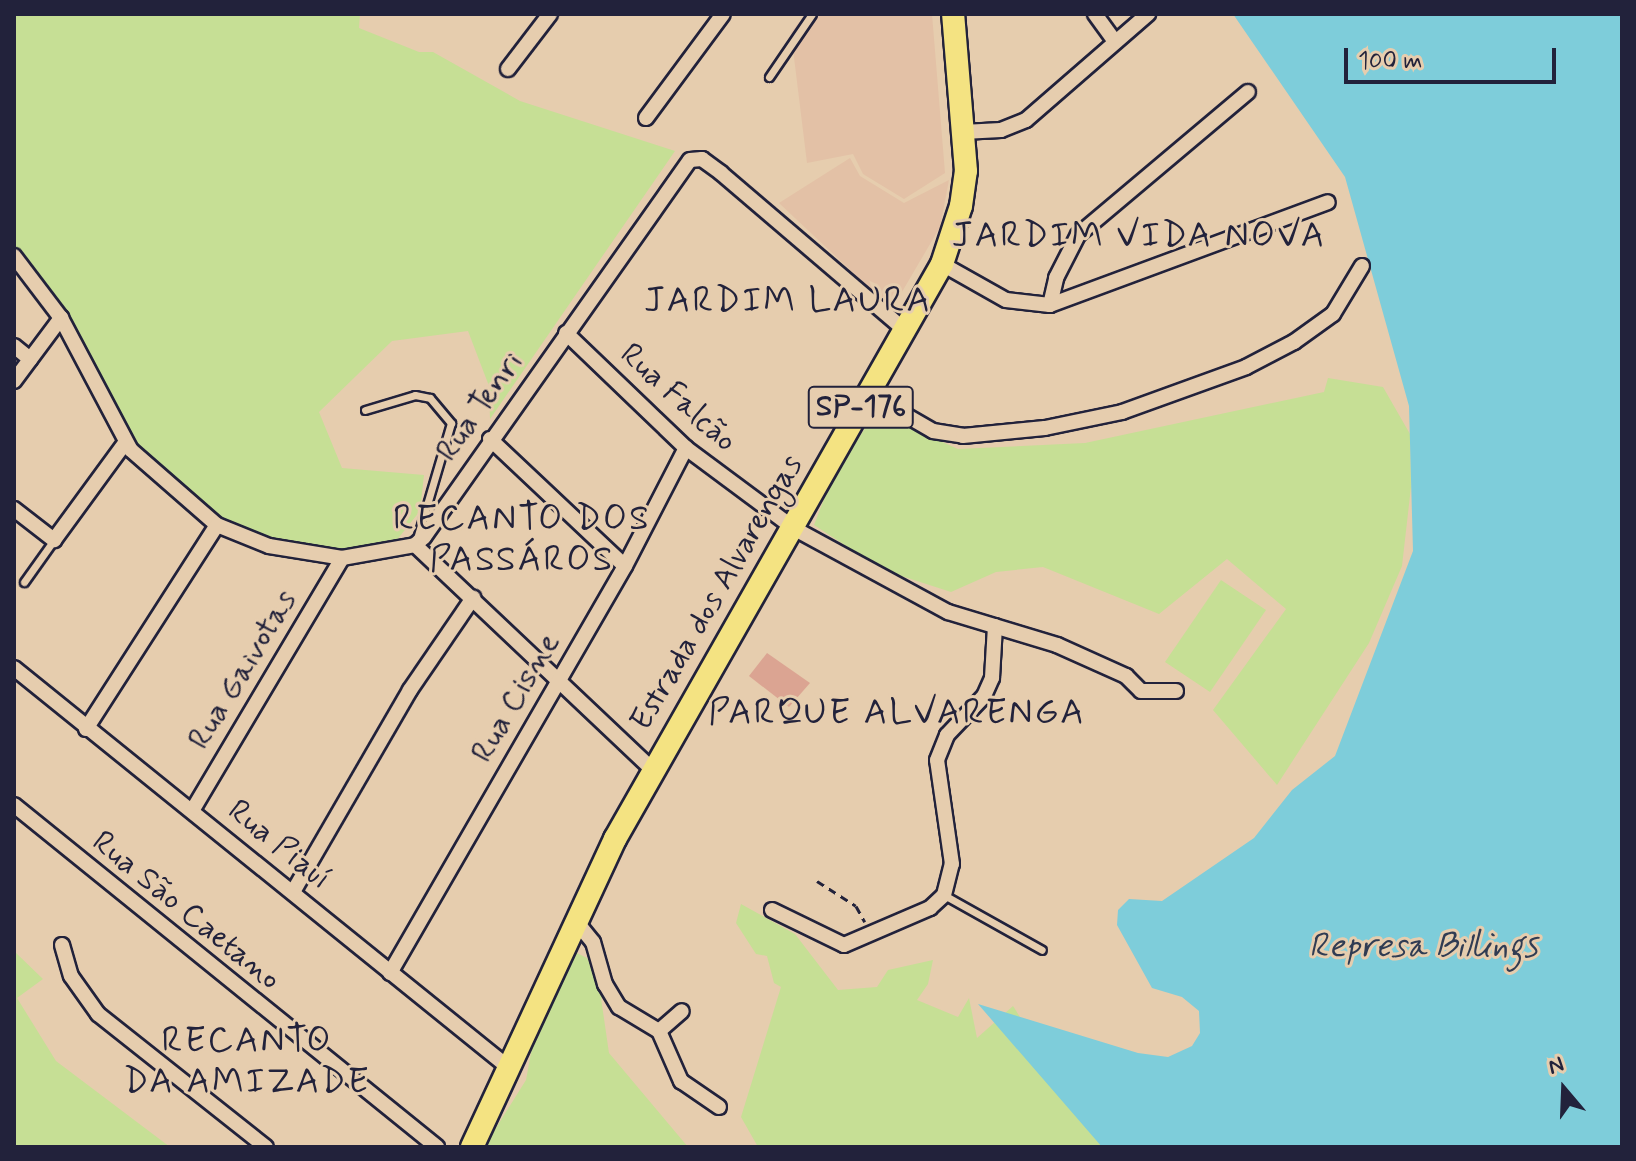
<!DOCTYPE html>
<meta charset="utf-8">
<style>
body{margin:0}
#map{position:relative;width:1636px;height:1161px;overflow:hidden;background:#e6cdae;font-family:Mynerve,sans-serif}
div>[style]{position:absolute}
[style*='--x']{left:calc(var(--x)*1px);top:calc(var(--y)*1px);width:calc(var(--w)*1px);rotate:calc(var(--a)*1deg)}
.built>*{inset:0;background:#e3c1a6}
.green>*{inset:0;background:#c6df95}
.water>*{inset:0;background:#7ecdda}
.building>*{inset:0;background:#dba492}
.path>*{height:3px;margin-top:-1.5px;transform-origin:0;background:repeating-linear-gradient(90deg,#22223b 0 8px,transparent 0 14px)}
.roads{filter:drop-shadow(2px 0 #22223b) drop-shadow(-2px 0 #22223b) drop-shadow(0 2px #22223b) drop-shadow(0 -2px #22223b)}
.lane>*{height:7px;margin:-3.5px;padding:0 3.5px;transform-origin:3.5px;border-radius:3.5px;background:#e6cdae}
.street>*{height:14px;margin:-7px;padding:0 7px;transform-origin:7px;border-radius:7px;background:#e6cdae}
.primary>*{height:22px;margin:-11px;padding:0 11px;transform-origin:11px;border-radius:11px;background:#f4e382}
span{translate:-50% -50%;white-space:nowrap;text-align:center;line-height:1.15;-webkit-text-stroke:6px #e6cdae;paint-order:stroke}
.shield-label span{padding:2px 6px;background:#e6cdae;border:2px solid;border-radius:6px;-webkit-text-stroke-width:0}
.shield-label{font-size:30px;color:#22223b;font-weight:700}
.street-label{font-size:32px;color:#22223b}
.water-label{font-size:34px;color:#303c53;font-style:italic}
.quarter-label{font-size:36px;color:#22223b;letter-spacing:2px}
.frame{position:absolute;inset:0;border:16px solid #22223b;pointer-events:none}
.north{position:absolute;left:1524px;top:1049px;width:80px;height:80px;-webkit-text-stroke:6px #e6cdae;paint-order:stroke;rotate:341deg;font-size:22px;font-weight:700;line-height:32px;text-align:center;color:#22223b}
.north::after{content:'';display:block;margin:auto;width:28px;height:36px;background:#22223b;clip-path:polygon(50% 0,100% 100%,50% 72%,0 100%)}
.scale{position:absolute;left:1344px;top:48px;width:212px;height:36px;box-sizing:border-box;border:4px solid #22223b;border-top:0;padding-left:10px;font-size:24px;line-height:28px;white-space:nowrap;color:#22223b;-webkit-text-stroke:6px #e6cdae;paint-order:stroke}
</style>
<div id="map">
<div class="built">
<i style="clip-path:polygon(805px 14px,932px 14px,945px 173px,904px 199px,863px 174px,853px 154px,807px 163px,791px 33px)"></i>
<i style="clip-path:polygon(850px 158px,860px 176px,904px 203px,949px 180px,940px 227px,899px 297px,879px 297px,779px 203px)"></i>
</div>
<div class="green">
<i style="clip-path:polygon(14px 14px,360px 14px,359px 28px,419px 52px,433px 52px,520px 101px,675px 151px,490px 419px,489px 386px,468px 331px,392px 341px,319px 412px,342px 468px,424px 475px,420px 511px,392px 546px,341px 553px,259px 538px,218px 521px,127px 438px,61px 310px,14px 246px)"></i>
<i style="clip-path:polygon(1328px 378px,1383px 387px,1410px 434px,1411px 487px,1402px 566px,1369px 643px,1277px 785px,1213px 710px,1286px 609px,1227px 559px,1159px 614px,1043px 567px,996px 572px,951px 592px,883px 570px,814px 525px,833px 476px,876px 412px,958px 449px,1085px 443px,1324px 392px)"></i>
<i style="clip-path:polygon(1221px 580px,1266px 610px,1210px 692px,1165px 662px)"></i>
<i style="clip-path:polygon(741px 904px,795px 934px,838px 990px,877px 987px,888px 970px,933px 960px,928px 984px,917px 1000px,958px 1017px,969px 998px,977px 1038px,1013px 1006px,1034px 1039px,1133px 1147px,758px 1147px,741px 1117px,781px 987px,774px 983px,767px 956px,756px 954px,736px 923px)"></i>
<i style="clip-path:polygon(14px 951px,43px 979px,17px 998px,56px 1061px,170px 1147px,14px 1147px)"></i>
<i style="clip-path:polygon(575px 952px,587px 958px,606px 996px,601px 998px,609px 1053px,688px 1147px,484px 1147px,526px 1080px,535px 1031px)"></i>
</div>
<div class="water">
<i style="clip-path:polygon(1233px 14px,1622px 14px,1622px 1147px,1102px 1147px,978px 1004px,1138px 1053px,1168px 1057px,1192px 1046px,1200px 1033px,1199px 1011px,1182px 997px,1152px 988px,1117px 925px,1118px 910px,1129px 899px,1162px 901px,1254px 838px,1292px 790px,1335px 756px,1413px 551px,1409px 406px,1345px 177px)"></i>
</div>
<div class="building">
<i style="clip-path:polygon(767px 653px,810px 683px,789px 707px,749px 676px)"></i>
</div>
<div class="path">
<i style="--x:817;--y:881;--w:46;--a:32.7"></i>
<i style="--x:856;--y:906;--w:18;--a:61"></i>
</div>
<div class="roads">
<div class="lane">
<i style="--x:769;--y:77;--w:76;--a:-55.7"></i>
<i style="--x:365;--y:410;--w:52;--a:-16.7"></i>
<i style="--x:415;--y:395;--w:15;--a:11"></i>
<i style="--x:430;--y:398;--w:33;--a:50"></i>
<i style="--x:451;--y:423;--w:124;--a:106.4"></i>
<i style="--x:24;--y:582;--w:52;--a:-54.5"></i>
<i style="--x:944;--y:895;--w:112;--a:29.3"></i>
</div>
<div class="street">
<i style="--x:1095;--y:14;--w:32;--a:54"></i>
<i style="--x:508;--y:69;--w:69;--a:-52.6"></i>
<i style="--x:646;--y:118;--w:129;--a:-53.5"></i>
<i style="--x:963;--y:132;--w:38;--a:-3"></i>
<i style="--x:1001;--y:130;--w:27;--a:-22"></i>
<i style="--x:1026;--y:120;--w:162;--a:-41"></i>
<i style="--x:14;--y:256;--w:78;--a:52.8"></i>
<i style="--x:61;--y:318;--w:149;--a:62.1"></i>
<i style="--x:131;--y:450;--w:114;--a:41.1"></i>
<i style="--x:217;--y:525;--w:56;--a:22"></i>
<i style="--x:269;--y:546;--w:74;--a:9.3"></i>
<i style="--x:342;--y:558;--w:74;--a:-10.1"></i>
<i style="--x:415;--y:545;--w:12;--a:-42"></i>
<i style="--x:424;--y:537;--w:461;--a:-54.8"></i>
<i style="--x:690;--y:160;--w:12;--a:-5"></i>
<i style="--x:702;--y:159;--w:24;--a:36"></i>
<i style="--x:721;--y:173;--w:242;--a:40.5"></i>
<i style="--x:942;--y:264;--w:73;--a:29.4"></i>
<i style="--x:1006;--y:300;--w:44;--a:6.5"></i>
<i style="--x:1050;--y:305;--w:296;--a:-20.3"></i>
<i style="--x:1050;--y:305;--w:28;--a:-77"></i>
<i style="--x:1056;--y:278;--w:48;--a:-62.9"></i>
<i style="--x:1078;--y:235;--w:222;--a:-40.1"></i>
<i style="--x:566;--y:333;--w:166;--a:43.8"></i>
<i style="--x:686;--y:448;--w:136;--a:36.6"></i>
<i style="--x:795;--y:529;--w:174;--a:28.5"></i>
<i style="--x:948;--y:612;--w:114;--a:16.8"></i>
<i style="--x:1057;--y:645;--w:76;--a:24.2"></i>
<i style="--x:1126;--y:676;--w:21;--a:45"></i>
<i style="--x:1141;--y:691;--w:35;--a:0"></i>
<i style="--x:14;--y:346;--w:21;--a:39"></i>
<i style="--x:14;--y:381;--w:79;--a:-53.3"></i>
<i style="--x:869;--y:394;--w:74;--a:30"></i>
<i style="--x:933;--y:431;--w:30;--a:9"></i>
<i style="--x:963;--y:436;--w:82;--a:-5.6"></i>
<i style="--x:1045;--y:428;--w:79;--a:-11.7"></i>
<i style="--x:1122;--y:412;--w:132;--a:-19.9"></i>
<i style="--x:1246;--y:367;--w:54;--a:-27.5"></i>
<i style="--x:1294;--y:342;--w:48;--a:-35.7"></i>
<i style="--x:1333;--y:314;--w:56;--a:-58.9"></i>
<i style="--x:490;--y:439;--w:185;--a:43.3"></i>
<i style="--x:14;--y:509;--w:51;--a:37.8"></i>
<i style="--x:54;--y:540;--w:120;--a:-53.8"></i>
<i style="--x:415;--y:545;--w:328;--a:43.4"></i>
<i style="--x:14;--y:668;--w:635;--a:38.93"></i>
<i style="--x:86;--y:729;--w:242;--a:-57.3"></i>
<i style="--x:14;--y:805;--w:544;--a:38.96"></i>
<i style="--x:192;--y:811;--w:294;--a:-59.3"></i>
<i style="--x:293;--y:892;--w:233;--a:-59.9"></i>
<i style="--x:410;--y:690;--w:112;--a:-55.6"></i>
<i style="--x:772;--y:910;--w:80;--a:25.9"></i>
<i style="--x:844;--y:945;--w:94;--a:-23.3"></i>
<i style="--x:930;--y:908;--w:19;--a:-43"></i>
<i style="--x:944;--y:895;--w:32;--a:-76"></i>
<i style="--x:952;--y:864;--w:105;--a:-98.2"></i>
<i style="--x:937;--y:760;--w:27;--a:-68"></i>
<i style="--x:947;--y:735;--w:54;--a:-46.5"></i>
<i style="--x:984;--y:696;--w:20;--a:-66"></i>
<i style="--x:992;--y:678;--w:52;--a:-86.7"></i>
<i style="--x:575;--y:920;--w:28;--a:51"></i>
<i style="--x:593;--y:942;--w:44;--a:74.1"></i>
<i style="--x:605;--y:984;--w:27;--a:59"></i>
<i style="--x:619;--y:1007;--w:47;--a:31"></i>
<i style="--x:659;--y:1031;--w:30;--a:-41"></i>
<i style="--x:62;--y:945;--w:32;--a:74"></i>
<i style="--x:71;--y:976;--w:47;--a:54.6"></i>
<i style="--x:98;--y:1014;--w:214;--a:38.4"></i>
<i style="--x:390;--y:973;--w:470;--a:-60"></i>
<i style="--x:625;--y:566;--w:133;--a:-62.7"></i>
<i style="--x:659;--y:1031;--w:55;--a:66.3"></i>
<i style="--x:681;--y:1081;--w:46;--a:34.4"></i>
</div>
<div class="primary">
<i style="--x:472;--y:1147;--w:340;--a:-65.1"></i>
<i style="--x:615;--y:839;--w:661;--a:-60.37"></i>
<i style="--x:942;--y:264;--w:61;--a:-71.9"></i>
<i style="--x:961;--y:206;--w:35;--a:-82"></i>
<i style="--x:966;--y:171;--w:158;--a:-94.7"></i>
</div>
</div>
<div class="shield-label">
<span style="left:861px;top:407px">SP-176</span>
</div>
<div class="street-label">
<span style="left:678px;top:398px;rotate:42deg">Rua Falcão</span>
<span style="left:480px;top:407px;rotate:-55deg">Rua Tenri</span>
<span style="left:717px;top:593px;rotate:-60deg">Estrada dos Alvarengas</span>
<span style="left:243px;top:670px;rotate:-59deg">Rua Gaivotas</span>
<span style="left:516px;top:698px;rotate:-60deg">Rua Cisne</span>
<span style="left:279px;top:845px;rotate:39deg">Rua Piauí</span>
<span style="left:186px;top:911px;rotate:39deg">Rua São Caetano</span>
</div>
<div class="water-label">
<span style="left:1423px;top:947px">Represa Billings</span>
</div>
<div class="quarter-label">
<span style="left:1139px;top:237px">JARDIM VIDA NOVA</span>
<span style="left:788px;top:302px">JARDIM LAURA</span>
<span style="left:522px;top:540px">RECANTO DOS<br>PASSÁROS</span>
<span style="left:897px;top:714px">PARQUE ALVARENGA</span>
<span style="left:247px;top:1062px">RECANTO<br>DA AMIZADE</span>
</div>
<div class="frame"></div>
<div class="north">N</div>
<div class="scale">100 m</div>
</div>
